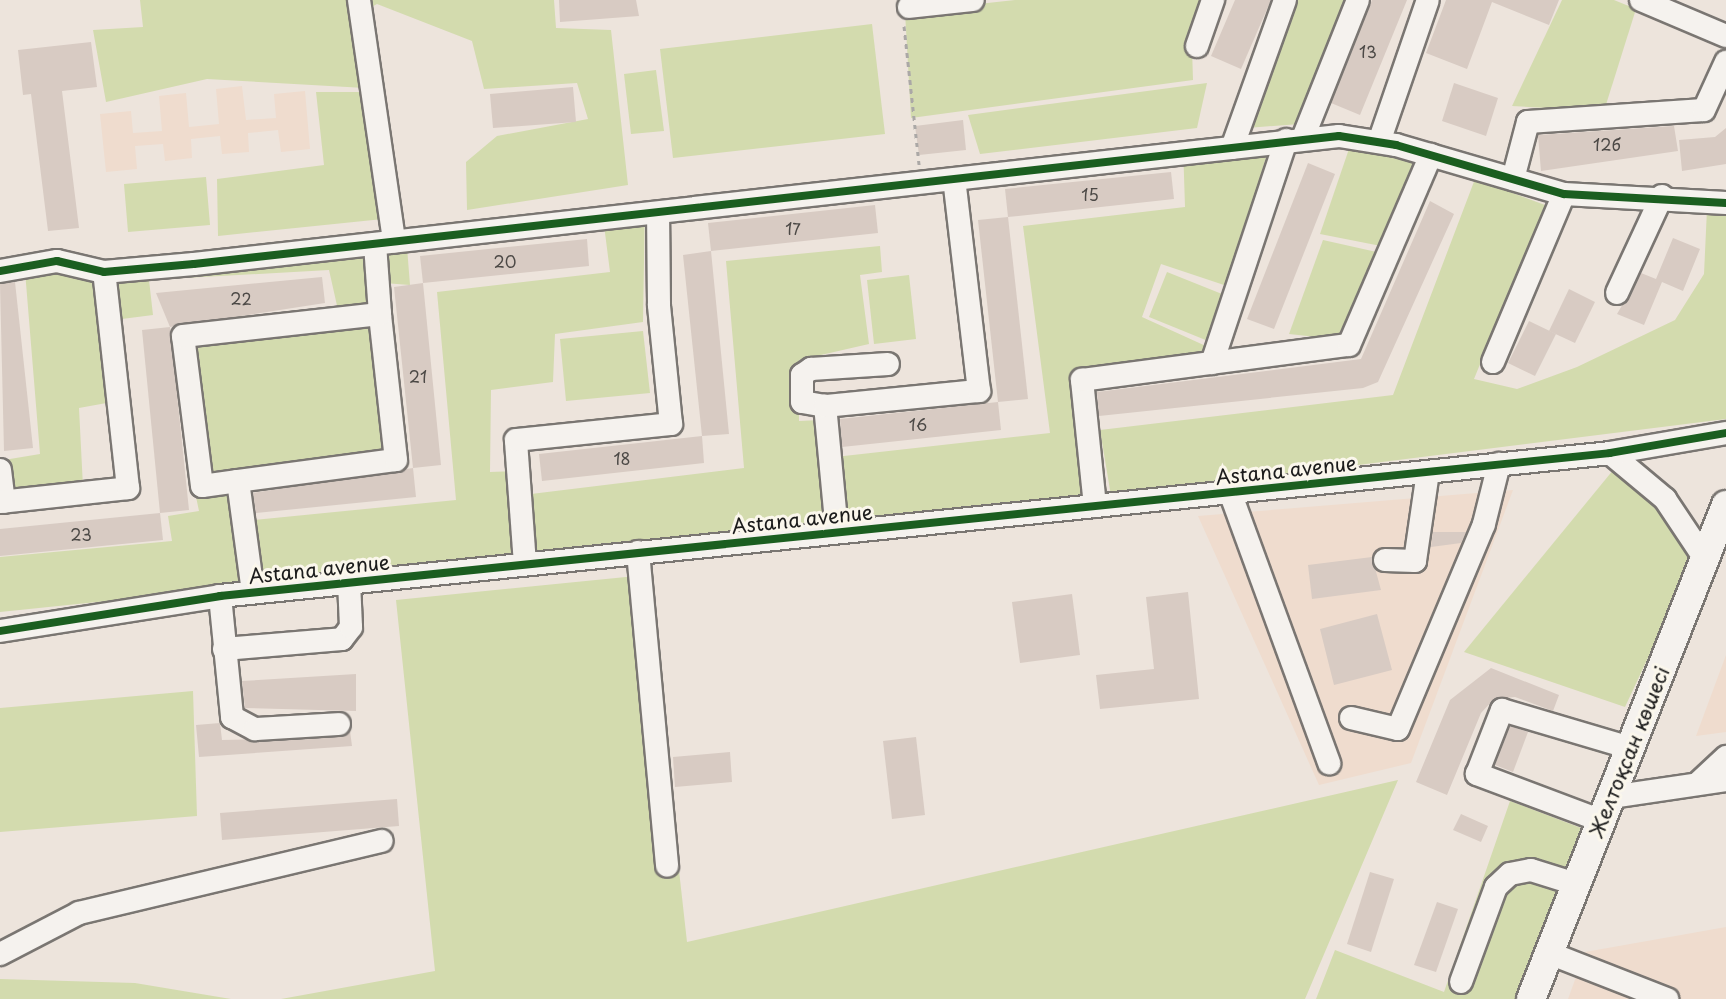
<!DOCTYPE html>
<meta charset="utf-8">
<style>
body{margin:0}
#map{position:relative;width:1726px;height:999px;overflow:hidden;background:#ede4dc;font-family:"Playpen Sans",sans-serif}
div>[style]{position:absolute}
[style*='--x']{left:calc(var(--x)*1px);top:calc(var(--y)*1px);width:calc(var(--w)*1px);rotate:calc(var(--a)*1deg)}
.built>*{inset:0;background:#efdcce}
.green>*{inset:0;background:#d3dbae}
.building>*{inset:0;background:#d8cbc3}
.path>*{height:3px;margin-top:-1.5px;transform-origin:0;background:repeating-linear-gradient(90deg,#aba8a6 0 4.5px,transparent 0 9px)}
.roads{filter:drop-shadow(2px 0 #7a7672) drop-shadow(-2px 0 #7a7672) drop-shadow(0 2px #7a7672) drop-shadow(0 -2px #7a7672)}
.minor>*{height:22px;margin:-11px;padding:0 11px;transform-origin:11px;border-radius:11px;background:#f5f2ee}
.major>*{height:28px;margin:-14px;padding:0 14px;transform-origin:14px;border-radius:14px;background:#f5f2ee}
.cycleway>*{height:8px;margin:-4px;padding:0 4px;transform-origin:4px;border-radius:4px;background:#1b5e20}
span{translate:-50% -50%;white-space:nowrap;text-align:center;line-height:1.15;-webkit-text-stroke:6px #fbf7ec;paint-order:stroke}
.number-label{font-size:16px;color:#4c4946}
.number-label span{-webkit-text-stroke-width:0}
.street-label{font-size:20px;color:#1c1c1c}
</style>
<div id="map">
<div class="built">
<i style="clip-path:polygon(242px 86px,246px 120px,276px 118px,274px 94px,305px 91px,310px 149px,281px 152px,278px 130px,248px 133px,249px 152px,222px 154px,220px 136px,191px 139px,192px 158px,165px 161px,163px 144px,135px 146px,137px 169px,106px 172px,100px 114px,131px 111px,133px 133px,162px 131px,159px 96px,186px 93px,189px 127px,219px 124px,216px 89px)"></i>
<i style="clip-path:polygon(1513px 490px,1411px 763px,1319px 785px,1198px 516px)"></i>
<i style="clip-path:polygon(1726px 655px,1726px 732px,1696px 736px)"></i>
<i style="clip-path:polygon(1726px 927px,1726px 999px,1568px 999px,1585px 952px)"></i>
</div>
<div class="green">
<i style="clip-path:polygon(140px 0,350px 0,365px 88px,207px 79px,106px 102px,93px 30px,143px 27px)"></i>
<i style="clip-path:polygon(365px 0,554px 0,556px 28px,611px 30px,628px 185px,467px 210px,466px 162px,497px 136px,588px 119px,577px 83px,484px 89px,472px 41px,377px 4px,366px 10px)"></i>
<i style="clip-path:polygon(1015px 0,1207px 0,1192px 48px,1193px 80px,911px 118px,905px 12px)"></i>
<i style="clip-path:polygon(1287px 0,1352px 0,1300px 124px,1234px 129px)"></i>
<i style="clip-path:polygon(1562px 0,1614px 0,1636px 9px,1604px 111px,1512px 106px)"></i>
<i style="clip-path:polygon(872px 24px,885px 134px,673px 158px,660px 49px)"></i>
<i style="clip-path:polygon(656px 70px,664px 131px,631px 134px,624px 74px)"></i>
<i style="clip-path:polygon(1207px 83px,1197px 128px,980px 154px,968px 115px)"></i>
<i style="clip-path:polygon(316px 92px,365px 92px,383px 219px,218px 236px,217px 179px,324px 165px)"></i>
<i style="clip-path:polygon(1351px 143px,1422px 160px,1386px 247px,1320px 234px)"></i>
<i style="clip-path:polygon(1270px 144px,1227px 286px,1161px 264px,1142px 317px,1208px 347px,1207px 357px,1075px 377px,1087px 498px,847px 524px,835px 457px,1050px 433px,1023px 226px,1185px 207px,1183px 145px)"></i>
<i style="clip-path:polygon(206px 177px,210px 225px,128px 232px,124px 184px)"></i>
<i style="clip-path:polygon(1475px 179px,1545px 205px,1474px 379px,1517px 389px,1577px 367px,1675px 320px,1704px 274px,1707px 209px,1726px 213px,1726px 419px,1111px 496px,1100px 430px,1393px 395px)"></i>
<i style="clip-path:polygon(645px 201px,643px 322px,555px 334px,553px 382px,491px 390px,490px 472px,513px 471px,518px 558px,257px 586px,254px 520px,456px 500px,437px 292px,610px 272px,604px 225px,407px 247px,410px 285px,384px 283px,378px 234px)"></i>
<i style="clip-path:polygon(368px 237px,373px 303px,338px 310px,329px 270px,149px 280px,153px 315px,114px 320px,109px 260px)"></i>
<i style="clip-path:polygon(1323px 240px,1381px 253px,1344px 340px,1289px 334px)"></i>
<i style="clip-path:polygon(880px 246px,882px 272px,860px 275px,869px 344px,799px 360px,799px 421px,820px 420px,826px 526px,530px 557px,531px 494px,744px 468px,726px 261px)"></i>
<i style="clip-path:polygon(98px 262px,112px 402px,79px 408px,83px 487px,9px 492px,4px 460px,40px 454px,25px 271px)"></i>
<i style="clip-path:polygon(1167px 272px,1227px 296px,1208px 341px,1149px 317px)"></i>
<i style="clip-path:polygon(909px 275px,916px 339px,874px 344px,867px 280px)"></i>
<i style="clip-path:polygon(374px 321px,388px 453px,207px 477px,192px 343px)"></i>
<i style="clip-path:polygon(643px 331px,650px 393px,566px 401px,560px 339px)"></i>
<i style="clip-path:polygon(1614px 469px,1661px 504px,1696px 555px,1625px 707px,1464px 652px)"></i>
<i style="clip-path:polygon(231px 490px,243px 587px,0 612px,0 557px,172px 541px,168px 516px,199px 511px,195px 492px)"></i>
<i style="clip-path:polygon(646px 575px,687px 942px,1398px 780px,1305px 999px,281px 999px,435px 971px,396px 600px)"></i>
<i style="clip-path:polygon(193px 691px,197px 816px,0 832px,0 708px)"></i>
<i style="clip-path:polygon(1510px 801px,1589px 831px,1520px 999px,1316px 999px,1335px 950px,1444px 992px)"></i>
<i style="clip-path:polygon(0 979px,135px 983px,231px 999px,0 999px)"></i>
</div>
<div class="building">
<i style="clip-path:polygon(559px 0,636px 0,639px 16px,560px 22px)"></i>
<i style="clip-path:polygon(1235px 0,1271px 0,1241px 69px,1211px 56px)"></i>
<i style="clip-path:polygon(1372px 0,1407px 0,1360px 115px,1331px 103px)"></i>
<i style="clip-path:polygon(1446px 0,1559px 0,1549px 25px,1492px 2px,1467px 69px,1426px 53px)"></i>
<i style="clip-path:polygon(91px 42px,97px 87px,62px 91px,79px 228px,48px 231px,31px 94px,23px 95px,18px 50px)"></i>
<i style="clip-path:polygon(1454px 83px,1498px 98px,1486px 136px,1442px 121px)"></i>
<i style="clip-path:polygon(573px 87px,576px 122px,493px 128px,490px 94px)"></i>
<i style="clip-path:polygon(963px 120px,966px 150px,919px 155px,915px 126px)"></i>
<i style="clip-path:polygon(1674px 126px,1678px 151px,1541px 171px,1538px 135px)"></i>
<i style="clip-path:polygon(1726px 128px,1726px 164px,1682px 171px,1679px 140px,1715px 137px)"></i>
<i style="clip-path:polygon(1308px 163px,1335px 174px,1274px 329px,1247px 319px)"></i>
<i style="clip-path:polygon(1171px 172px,1174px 199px,1008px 217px,1005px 189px)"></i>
<i style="clip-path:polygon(1430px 201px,1454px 214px,1378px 382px,1363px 388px,1099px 416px,1097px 392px,1361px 359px)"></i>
<i style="clip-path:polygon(875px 205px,878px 233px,711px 251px,708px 223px)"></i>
<i style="clip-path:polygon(1008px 217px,1028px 399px,998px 402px,978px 220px)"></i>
<i style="clip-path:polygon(1673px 238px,1700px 249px,1683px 291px,1662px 282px,1644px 325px,1617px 314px,1641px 273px,1656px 279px)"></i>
<i style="clip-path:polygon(587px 239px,589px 266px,423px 283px,420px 256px)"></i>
<i style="clip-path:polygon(711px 251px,729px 434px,702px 436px,683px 255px)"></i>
<i style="clip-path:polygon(322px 277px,325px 303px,170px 327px,156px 293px)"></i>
<i style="clip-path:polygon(15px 282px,33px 448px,4px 451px,0 284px)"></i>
<i style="clip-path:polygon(423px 283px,441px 465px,413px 468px,394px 287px)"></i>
<i style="clip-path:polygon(1569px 289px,1595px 302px,1575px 343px,1549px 331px)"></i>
<i style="clip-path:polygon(1529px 321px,1556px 334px,1535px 376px,1508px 363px)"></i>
<i style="clip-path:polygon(170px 327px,189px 510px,160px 513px,142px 330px)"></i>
<i style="clip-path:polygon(998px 402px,1001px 430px,842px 447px,840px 419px)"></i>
<i style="clip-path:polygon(702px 436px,704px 463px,542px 481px,539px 454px)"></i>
<i style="clip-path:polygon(413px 468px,416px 497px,256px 513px,253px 493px)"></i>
<i style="clip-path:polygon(160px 513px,163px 540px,0 556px,0 529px)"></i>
<i style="clip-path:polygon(1433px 532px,1466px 532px,1461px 543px,1431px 547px)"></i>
<i style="clip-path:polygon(1372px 557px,1381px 590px,1312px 599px,1308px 565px)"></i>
<i style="clip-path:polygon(1188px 592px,1199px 699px,1100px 709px,1096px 675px,1154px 669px,1146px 597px)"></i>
<i style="clip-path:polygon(1072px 594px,1080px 655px,1020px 663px,1012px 602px)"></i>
<i style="clip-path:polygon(1377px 614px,1392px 670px,1334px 685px,1320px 629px)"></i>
<i style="clip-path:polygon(1491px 668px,1559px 695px,1553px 711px,1515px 697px,1494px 699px,1481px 713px,1447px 795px,1416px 782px,1450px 700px)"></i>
<i style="clip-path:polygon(356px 674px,356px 711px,245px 708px,242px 681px)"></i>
<i style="clip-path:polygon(220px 723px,222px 740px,340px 737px,350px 731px,352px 746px,199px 757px,196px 725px)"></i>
<i style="clip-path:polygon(1510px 726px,1528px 732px,1513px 772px,1495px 765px)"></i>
<i style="clip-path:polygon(916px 737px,925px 815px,892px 819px,883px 741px)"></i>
<i style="clip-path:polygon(730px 752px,732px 782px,675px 787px,673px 757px)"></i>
<i style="clip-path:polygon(397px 799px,399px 826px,222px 840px,220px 813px)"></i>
<i style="clip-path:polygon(1461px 814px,1488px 826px,1481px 842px,1453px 830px)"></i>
<i style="clip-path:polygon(1370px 872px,1394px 879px,1371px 952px,1347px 944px)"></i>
<i style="clip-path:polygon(1437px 902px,1458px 909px,1436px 972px,1414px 965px)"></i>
</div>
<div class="path">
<i style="--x:904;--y:26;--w:140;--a:83.8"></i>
</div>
<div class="roads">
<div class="minor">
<i style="--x:359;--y:0;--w:244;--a:81.7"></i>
<i style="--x:1641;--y:0;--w:92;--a:23"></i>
<i style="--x:909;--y:7;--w:64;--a:-6.2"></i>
<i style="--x:1197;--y:46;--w:49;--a:-70.8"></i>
<i style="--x:1303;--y:138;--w:149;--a:-68.3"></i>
<i style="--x:1379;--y:142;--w:150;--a:-71"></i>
<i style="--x:1232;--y:148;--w:157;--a:-70.3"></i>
<i style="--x:1513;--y:179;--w:59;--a:-75.3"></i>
<i style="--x:1528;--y:122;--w:176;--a:-3.9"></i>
<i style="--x:1704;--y:110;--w:53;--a:-65.4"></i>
<i style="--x:0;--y:271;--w:58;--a:-10"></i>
<i style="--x:57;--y:261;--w:48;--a:13.2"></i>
<i style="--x:104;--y:272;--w:90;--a:-5.1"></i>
<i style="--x:194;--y:264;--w:1152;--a:-6.38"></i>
<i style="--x:1339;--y:136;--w:58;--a:9"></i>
<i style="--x:1396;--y:145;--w:175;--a:16.3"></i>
<i style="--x:1564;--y:194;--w:162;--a:3.2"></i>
<i style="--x:1617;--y:293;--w:107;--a:-65.1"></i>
<i style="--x:1493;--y:362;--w:182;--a:-67.1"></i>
<i style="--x:1212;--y:363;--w:235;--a:-71.6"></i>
<i style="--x:825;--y:406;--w:23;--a:-170"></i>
<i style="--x:802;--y:402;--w:27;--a:-90"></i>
<i style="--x:802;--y:375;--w:11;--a:-34"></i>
<i style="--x:811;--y:369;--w:77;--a:-3.7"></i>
<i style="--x:1610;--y:453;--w:72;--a:39.9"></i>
<i style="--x:1665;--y:499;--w:72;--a:56.3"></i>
<i style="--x:0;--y:470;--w:32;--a:83"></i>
<i style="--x:238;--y:481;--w:159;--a:-7.6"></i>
<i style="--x:396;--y:460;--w:147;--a:-96.3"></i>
<i style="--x:1230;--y:492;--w:289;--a:69.9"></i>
<i style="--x:0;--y:502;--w:129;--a:-6.2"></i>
<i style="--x:128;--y:488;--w:217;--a:-96.3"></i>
<i style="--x:1095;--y:506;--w:127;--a:-95.9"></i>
<i style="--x:1082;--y:380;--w:269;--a:-7.5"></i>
<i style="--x:1349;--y:345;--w:207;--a:-66.7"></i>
<i style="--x:837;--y:532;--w:127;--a:-95.4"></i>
<i style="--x:825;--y:406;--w:155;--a:-5.6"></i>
<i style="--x:979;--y:391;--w:213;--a:-96.7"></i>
<i style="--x:638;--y:552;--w:315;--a:84.7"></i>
<i style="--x:1385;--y:560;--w:30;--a:2"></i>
<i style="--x:1415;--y:561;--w:90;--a:-81.7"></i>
<i style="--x:525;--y:564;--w:124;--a:-94.2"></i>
<i style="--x:516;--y:440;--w:156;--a:-5.9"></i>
<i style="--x:671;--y:424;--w:120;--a:-95.8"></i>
<i style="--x:659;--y:305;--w:91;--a:-90.6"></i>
<i style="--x:253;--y:592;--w:112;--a:-97.7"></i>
<i style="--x:238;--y:481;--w:36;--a:172"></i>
<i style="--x:202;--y:486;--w:151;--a:-97.2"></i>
<i style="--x:183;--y:336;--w:198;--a:-6.4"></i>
<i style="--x:380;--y:314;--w:70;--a:-94.1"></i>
<i style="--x:220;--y:596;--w:122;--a:84.3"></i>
<i style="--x:232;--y:717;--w:26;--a:28"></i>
<i style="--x:255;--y:729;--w:84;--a:-3.4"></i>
<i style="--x:0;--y:631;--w:223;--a:-9"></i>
<i style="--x:220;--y:596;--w:1397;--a:-5.87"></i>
<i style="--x:1610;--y:453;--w:118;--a:-9.8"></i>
<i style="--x:224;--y:649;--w:118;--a:-4.8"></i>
<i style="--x:342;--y:639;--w:15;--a:-53"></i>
<i style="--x:351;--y:627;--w:45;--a:-92.5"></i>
<i style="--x:1351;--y:718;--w:48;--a:13.2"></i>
<i style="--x:1398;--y:729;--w:222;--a:-67.2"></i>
<i style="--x:1484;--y:524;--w:62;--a:-76"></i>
<i style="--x:1697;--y:784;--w:40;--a:-43"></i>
<i style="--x:1611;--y:797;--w:116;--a:-8.4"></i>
<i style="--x:1602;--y:821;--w:134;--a:-159.4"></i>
<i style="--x:1477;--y:774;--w:69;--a:-68.7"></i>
<i style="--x:1502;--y:710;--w:134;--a:16.5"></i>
<i style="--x:1549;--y:953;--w:127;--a:21.3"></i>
<i style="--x:0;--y:954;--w:89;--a:-27.4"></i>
<i style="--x:79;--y:913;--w:311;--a:-13.4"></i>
<i style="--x:1461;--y:982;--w:101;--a:-69.8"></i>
<i style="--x:1496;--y:887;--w:19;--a:-43"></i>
<i style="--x:1510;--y:874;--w:21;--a:-11"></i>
<i style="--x:1531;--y:870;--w:47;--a:17.3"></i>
</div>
<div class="major">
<i style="--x:1531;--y:999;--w:531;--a:-68.46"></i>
</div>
</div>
<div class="cycleway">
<i style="--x:0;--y:271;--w:58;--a:-10"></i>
<i style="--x:57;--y:261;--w:48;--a:13.2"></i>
<i style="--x:104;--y:272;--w:90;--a:-5.1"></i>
<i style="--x:194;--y:264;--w:1152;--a:-6.38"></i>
<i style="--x:1339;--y:136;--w:58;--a:9"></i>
<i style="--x:1396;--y:145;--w:175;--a:16.3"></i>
<i style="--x:1564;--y:194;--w:162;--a:3.2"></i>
<i style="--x:0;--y:631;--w:223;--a:-9"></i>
<i style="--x:220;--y:596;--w:1397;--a:-5.87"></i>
<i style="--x:1610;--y:453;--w:118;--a:-9.8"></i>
</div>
<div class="number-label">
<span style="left:1368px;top:51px">13</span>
<span style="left:1607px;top:144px">12б</span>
<span style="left:1090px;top:194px">15</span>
<span style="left:793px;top:228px">17</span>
<span style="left:505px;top:261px">20</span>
<span style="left:241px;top:298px">22</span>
<span style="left:418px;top:376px">21</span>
<span style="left:918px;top:424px">16</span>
<span style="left:622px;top:458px">18</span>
<span style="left:81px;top:534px">23</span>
</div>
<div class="street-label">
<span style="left:1286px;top:470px;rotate:-6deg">Astana avenue</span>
<span style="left:802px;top:519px;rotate:-6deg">Astana avenue</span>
<span style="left:319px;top:569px;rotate:-6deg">Astana avenue</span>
<span style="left:1629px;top:752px;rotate:-68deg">Желтоқсан көшесі</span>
</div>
</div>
